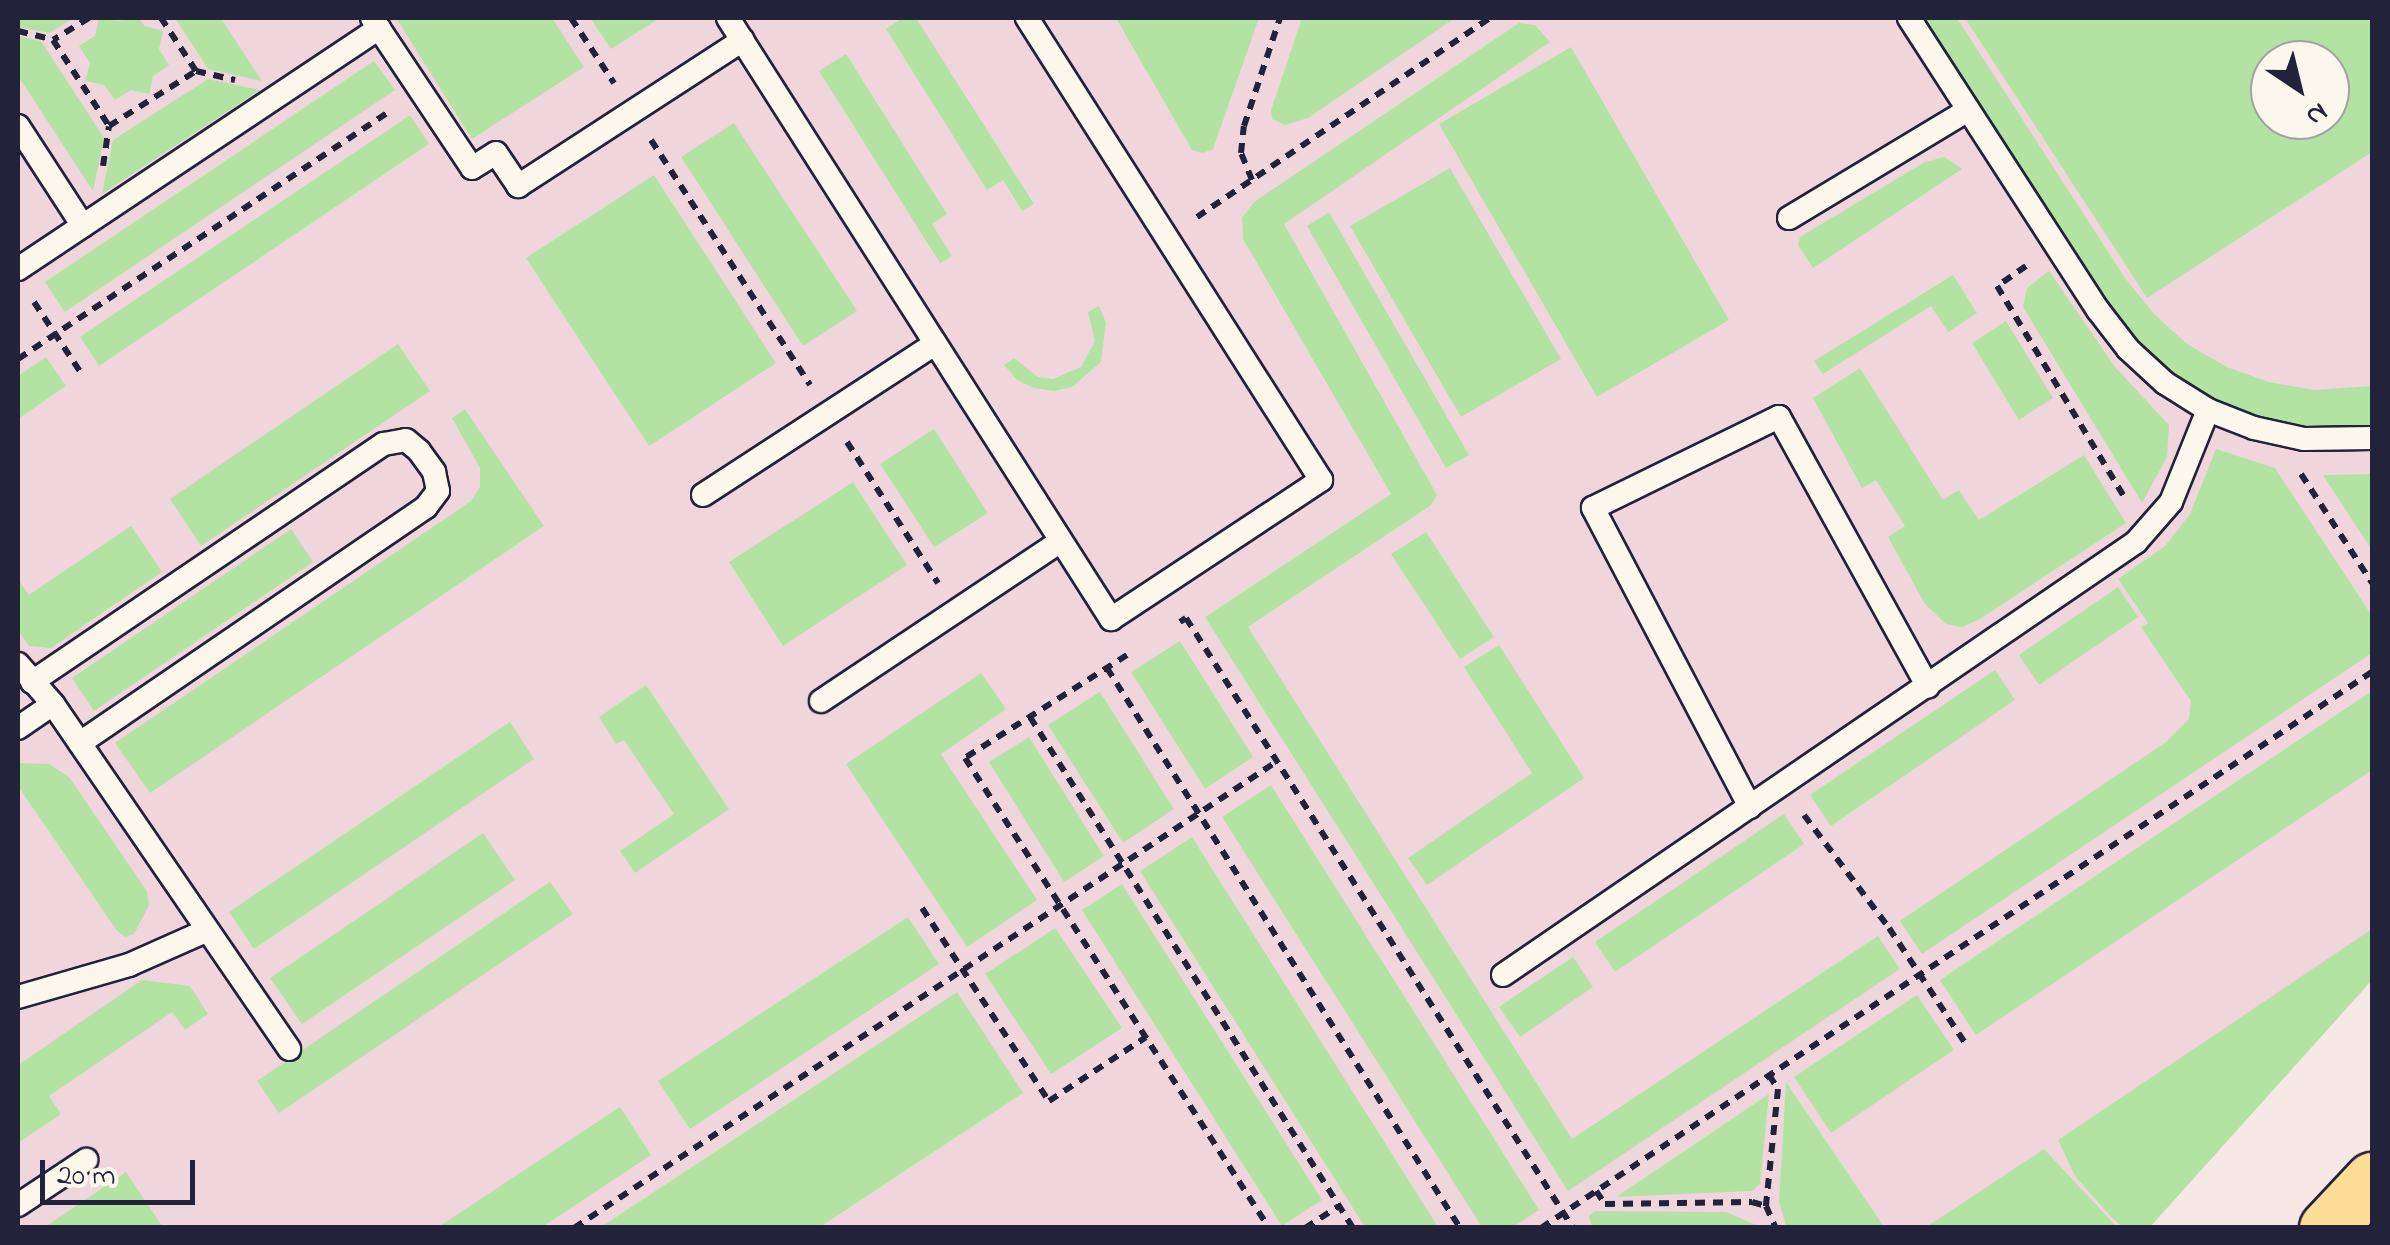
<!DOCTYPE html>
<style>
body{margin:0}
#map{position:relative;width:2390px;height:1245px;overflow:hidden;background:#f6e8e5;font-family:"Indie Flower",sans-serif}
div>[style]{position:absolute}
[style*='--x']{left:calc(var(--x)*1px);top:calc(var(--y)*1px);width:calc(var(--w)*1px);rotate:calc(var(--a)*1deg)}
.built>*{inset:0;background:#f0d6dc}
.green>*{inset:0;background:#b3e3a3}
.path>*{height:6px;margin-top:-3px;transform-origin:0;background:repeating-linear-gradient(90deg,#22223b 0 10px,transparent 0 18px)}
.roads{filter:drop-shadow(2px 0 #22223b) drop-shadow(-2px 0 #22223b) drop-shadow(0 2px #22223b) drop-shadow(0 -2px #22223b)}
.lane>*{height:22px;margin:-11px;padding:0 11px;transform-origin:11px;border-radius:11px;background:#fbf7ec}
.highway>*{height:55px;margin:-27.5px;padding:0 27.5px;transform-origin:27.5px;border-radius:27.5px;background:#fedd96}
span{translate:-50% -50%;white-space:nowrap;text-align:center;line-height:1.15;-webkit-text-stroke:9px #fbf7ec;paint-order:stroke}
.frame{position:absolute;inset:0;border:20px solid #22223b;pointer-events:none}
.north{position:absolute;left:2250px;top:40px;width:100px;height:100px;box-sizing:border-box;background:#fbf7ec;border:2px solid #a4a2a5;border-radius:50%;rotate:145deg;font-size:28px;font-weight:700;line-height:40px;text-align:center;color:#22223b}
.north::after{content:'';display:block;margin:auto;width:35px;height:45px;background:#22223b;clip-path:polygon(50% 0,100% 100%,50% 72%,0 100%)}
.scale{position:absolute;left:40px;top:1160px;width:155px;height:45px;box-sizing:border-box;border:5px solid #22223b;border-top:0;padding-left:12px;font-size:30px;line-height:35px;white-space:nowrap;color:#22223b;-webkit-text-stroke:8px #fbf7ec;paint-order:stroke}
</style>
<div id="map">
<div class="built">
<i style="clip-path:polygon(evenodd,18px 18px,2372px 18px,2372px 980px,2149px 1227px,18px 1227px,18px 18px,2270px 60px,2330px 60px,2330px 120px,2270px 120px,2270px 60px)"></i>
</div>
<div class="green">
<i style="clip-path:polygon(18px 18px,74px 18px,49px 33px,18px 27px)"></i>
<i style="clip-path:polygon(99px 18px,118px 21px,138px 18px,145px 26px,163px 31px,159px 49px,169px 65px,153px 76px,149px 94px,131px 90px,115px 100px,104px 85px,85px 81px,90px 63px,79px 46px,95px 36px)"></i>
<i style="clip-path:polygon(175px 18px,221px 18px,262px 81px,208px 69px)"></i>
<i style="clip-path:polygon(396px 18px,552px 18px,584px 67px,472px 139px)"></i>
<i style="clip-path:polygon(590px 18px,660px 18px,611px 49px)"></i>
<i style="clip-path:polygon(903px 18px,916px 18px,1034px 204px,1022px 211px,1003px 180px,987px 190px,886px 29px)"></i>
<i style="clip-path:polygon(1116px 18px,1259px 18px,1213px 149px,1203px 153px,1192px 150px)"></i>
<i style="clip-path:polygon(1302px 18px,1455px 18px,1308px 118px,1285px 125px,1272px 119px,1271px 110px)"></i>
<i style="clip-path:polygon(1923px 18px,1957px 18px,2125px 278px,2154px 314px,2187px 344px,2227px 367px,2269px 382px,2314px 390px,2372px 386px,2372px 425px,2305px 426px,2258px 416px,2213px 398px,2173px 372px,2137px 340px,2107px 303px)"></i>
<i style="clip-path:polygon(evenodd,1965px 18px,2372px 18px,2372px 152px,2147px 298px,1965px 18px,2270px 60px,2330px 60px,2330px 120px,2270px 120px,2270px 60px)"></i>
<i style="clip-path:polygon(1519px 23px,1535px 25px,1550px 42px,1284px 224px,1437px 495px,1430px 506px,1248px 627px,1572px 1139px,1878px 936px,1900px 969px,1568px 1191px,1205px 617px,1391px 494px,1243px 239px,1242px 218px,1254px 202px)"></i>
<i style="clip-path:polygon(18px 36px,41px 41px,104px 138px,93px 191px,18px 76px)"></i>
<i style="clip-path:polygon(1571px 47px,1729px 320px,1597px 397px,1439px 124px)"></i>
<i style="clip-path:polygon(846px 54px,947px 214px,932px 224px,952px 256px,940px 263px,819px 71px)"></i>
<i style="clip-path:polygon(374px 61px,395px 90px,65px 312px,45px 282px)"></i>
<i style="clip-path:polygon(208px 79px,260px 90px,102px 194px,113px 140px)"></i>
<i style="clip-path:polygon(410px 115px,429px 144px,99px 366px,80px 337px)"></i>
<i style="clip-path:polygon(734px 123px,857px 311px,803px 346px,681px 157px)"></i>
<i style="clip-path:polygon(1945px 157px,1962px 169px,1813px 268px,1798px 245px,1800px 237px,1925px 162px)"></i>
<i style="clip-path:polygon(1450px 168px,1561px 359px,1461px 417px,1350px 226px)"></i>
<i style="clip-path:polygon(654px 175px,776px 363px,649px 446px,526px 258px)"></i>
<i style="clip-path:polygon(1329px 212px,1469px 455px,1446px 468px,1307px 226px)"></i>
<i style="clip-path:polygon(2049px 271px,2115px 367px,2169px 425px,2167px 457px,2142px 503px,2023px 307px,2027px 288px)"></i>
<i style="clip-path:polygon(1953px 275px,1977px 313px,1948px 332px,1931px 306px,1823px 374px,1814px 361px)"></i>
<i style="clip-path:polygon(1099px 306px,1106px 323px,1101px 362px,1072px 387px,1054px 391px,1034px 388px,1017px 380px,1004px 365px,1014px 358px,1038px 377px,1053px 379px,1081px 367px,1095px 341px,1088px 312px)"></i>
<i style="clip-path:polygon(2006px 321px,2053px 398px,2019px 420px,1972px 343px)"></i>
<i style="clip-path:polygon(398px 344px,430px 391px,201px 546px,170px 499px)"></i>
<i style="clip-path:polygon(46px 357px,66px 386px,18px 419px,18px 376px)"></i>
<i style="clip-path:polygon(1860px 368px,1943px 500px,1959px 490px,1979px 520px,2084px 455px,2126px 523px,1980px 619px,1962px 627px,1946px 624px,1925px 604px,1888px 537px,1905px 526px,1876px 480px,1862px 488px,1813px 398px)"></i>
<i style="clip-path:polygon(465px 409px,544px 526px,150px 793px,115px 743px,471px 501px,480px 487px,480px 468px,452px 418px)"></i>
<i style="clip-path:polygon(934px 429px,988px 513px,934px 547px,880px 464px)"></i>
<i style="clip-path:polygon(2216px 449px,2275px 468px,2372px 616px,2372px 653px,1922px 954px,1900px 921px,2166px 742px,2189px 719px,2191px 701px,2141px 627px,2148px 623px,2118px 579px,2165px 546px,2190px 514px)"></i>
<i style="clip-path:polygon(2372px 474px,2372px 550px,2323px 475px)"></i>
<i style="clip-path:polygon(853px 482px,907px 565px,783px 646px,729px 562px)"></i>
<i style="clip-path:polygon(131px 526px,162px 572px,51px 648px,29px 646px,18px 630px,18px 579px,29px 595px)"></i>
<i style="clip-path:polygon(291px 529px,313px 562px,94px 711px,72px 678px)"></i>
<i style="clip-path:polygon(1426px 532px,1494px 637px,1460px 659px,1391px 554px)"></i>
<i style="clip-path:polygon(2118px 587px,2138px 617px,2039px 685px,2019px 655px)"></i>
<i style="clip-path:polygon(1180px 641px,1253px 757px,1205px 789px,1131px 672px)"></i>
<i style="clip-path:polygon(1499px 645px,1584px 778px,1427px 885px,1408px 858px,1532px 773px,1464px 667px)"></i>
<i style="clip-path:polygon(1995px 670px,2015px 700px,1831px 826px,1810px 795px)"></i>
<i style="clip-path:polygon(981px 673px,1006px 709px,941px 754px,1037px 900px,967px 947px,846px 764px)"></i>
<i style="clip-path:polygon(646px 685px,729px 809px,635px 873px,620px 851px,674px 814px,624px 740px,616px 744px,599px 717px)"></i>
<i style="clip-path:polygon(2372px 691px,2372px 770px,1976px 1035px,1940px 980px)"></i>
<i style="clip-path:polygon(1100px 692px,1174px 809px,1123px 843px,1048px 725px)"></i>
<i style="clip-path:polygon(510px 722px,534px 759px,254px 949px,229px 912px)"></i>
<i style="clip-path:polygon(1029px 737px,1104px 856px,1064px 882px,989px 762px)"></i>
<i style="clip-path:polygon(18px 763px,49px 764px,69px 777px,147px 891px,149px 905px,134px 934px,125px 937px,117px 931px,18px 786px)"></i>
<i style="clip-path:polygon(1271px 785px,1539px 1210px,1513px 1227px,1482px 1227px,1222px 817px)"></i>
<i style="clip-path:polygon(1784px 814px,1804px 844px,1615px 972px,1595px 942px)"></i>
<i style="clip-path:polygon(483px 833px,515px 880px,302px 1024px,270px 978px)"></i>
<i style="clip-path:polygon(1192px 837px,1438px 1227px,1365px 1227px,1140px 871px)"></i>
<i style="clip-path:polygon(550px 882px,573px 914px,279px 1113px,257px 1081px)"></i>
<i style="clip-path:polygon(1122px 884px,1322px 1200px,1282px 1226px,1082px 910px)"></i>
<i style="clip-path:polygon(908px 917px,939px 964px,690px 1129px,658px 1081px)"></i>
<i style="clip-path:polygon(1055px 928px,1122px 1028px,1051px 1074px,985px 974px)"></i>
<i style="clip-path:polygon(2372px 929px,2372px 980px,2150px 1227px,2123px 1227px,2113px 1219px,2075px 1176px,2058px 1140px)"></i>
<i style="clip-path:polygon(1573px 957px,1593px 987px,1520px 1037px,1499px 1007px)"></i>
<i style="clip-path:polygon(142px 980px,190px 986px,208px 1014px,185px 1030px,172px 1012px,49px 1096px,61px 1114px,18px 1143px,18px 1065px)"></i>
<i style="clip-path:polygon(957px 992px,1023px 1093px,820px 1227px,601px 1227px)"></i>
<i style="clip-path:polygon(1917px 995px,1954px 1050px,1831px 1133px,1794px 1077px)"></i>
<i style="clip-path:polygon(1786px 1082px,1884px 1227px,1786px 1226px,1779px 1201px)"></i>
<i style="clip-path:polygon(1769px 1094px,1760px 1184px,1752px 1191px,1616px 1197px)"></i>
<i style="clip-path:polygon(620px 1107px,651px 1155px,542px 1227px,438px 1227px)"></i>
<i style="clip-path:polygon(2044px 1149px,2117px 1227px,1926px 1227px)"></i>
<i style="clip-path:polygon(126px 1172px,163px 1227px,45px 1227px)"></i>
<i style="clip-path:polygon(1594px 1211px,1726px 1212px,1761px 1227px,1592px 1227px,1589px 1216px)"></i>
</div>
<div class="path">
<i style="--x:89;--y:18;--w:42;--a:148.6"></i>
<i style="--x:53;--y:40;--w:103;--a:56.9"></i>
<i style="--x:109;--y:126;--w:103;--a:-32.3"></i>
<i style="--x:196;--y:71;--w:64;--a:-123.4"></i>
<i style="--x:571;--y:18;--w:78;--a:56.5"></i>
<i style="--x:18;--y:31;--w:36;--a:14"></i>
<i style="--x:196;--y:71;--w:40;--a:13"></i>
<i style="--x:651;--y:140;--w:292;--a:57"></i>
<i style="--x:103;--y:166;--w:40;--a:-81.5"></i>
<i style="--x:1252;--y:180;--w:29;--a:-112"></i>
<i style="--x:1241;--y:153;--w:27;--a:-84"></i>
<i style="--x:1244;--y:126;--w:114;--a:-71.6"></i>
<i style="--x:1197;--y:217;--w:354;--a:-34.2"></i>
<i style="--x:2026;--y:266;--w:35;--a:145"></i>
<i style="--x:1997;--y:286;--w:248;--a:58.9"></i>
<i style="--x:34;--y:302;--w:89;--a:56.5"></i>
<i style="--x:18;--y:359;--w:448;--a:-33.7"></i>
<i style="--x:847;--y:442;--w:168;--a:57.2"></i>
<i style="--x:2301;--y:474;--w:130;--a:56.9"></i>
<i style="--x:1180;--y:622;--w:7;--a:-34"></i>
<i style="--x:1186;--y:618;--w:722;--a:57.61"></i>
<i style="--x:1127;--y:655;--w:192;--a:147.6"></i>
<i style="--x:965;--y:758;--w:560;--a:57.1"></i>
<i style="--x:1107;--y:668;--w:662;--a:57.77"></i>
<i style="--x:1030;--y:717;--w:605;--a:57.7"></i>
<i style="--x:1804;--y:815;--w:141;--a:53"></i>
<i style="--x:1889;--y:928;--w:138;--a:56.5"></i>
<i style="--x:922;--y:908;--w:231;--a:56.7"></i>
<i style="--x:1049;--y:1101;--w:116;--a:-33.4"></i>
<i style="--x:1769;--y:1075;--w:17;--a:57"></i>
<i style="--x:1778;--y:1089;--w:118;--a:95.9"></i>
<i style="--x:1766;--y:1206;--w:24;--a:66"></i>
<i style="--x:1596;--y:1191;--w:16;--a:55"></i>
<i style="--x:1605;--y:1204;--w:147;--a:-0.8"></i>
<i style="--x:1752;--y:1202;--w:15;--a:16"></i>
<i style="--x:574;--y:1228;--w:843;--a:-33.58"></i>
<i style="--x:1305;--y:1228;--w:40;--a:-32.9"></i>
<i style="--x:1541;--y:1228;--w:1000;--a:-33.79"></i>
</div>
<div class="roads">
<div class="lane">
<i style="--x:372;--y:18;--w:180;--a:56.3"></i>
<i style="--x:472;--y:168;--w:28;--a:-32"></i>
<i style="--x:496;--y:153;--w:40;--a:56"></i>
<i style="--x:518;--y:186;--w:268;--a:-33"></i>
<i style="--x:728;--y:18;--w:713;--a:57.49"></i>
<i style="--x:1111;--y:619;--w:252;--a:-33.5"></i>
<i style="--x:1321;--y:480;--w:548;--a:-122.47"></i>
<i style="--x:1909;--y:18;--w:348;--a:57.1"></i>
<i style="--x:2098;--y:310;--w:49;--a:52.4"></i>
<i style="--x:2128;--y:349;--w:50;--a:42.6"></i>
<i style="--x:2165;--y:383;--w:51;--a:32.1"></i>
<i style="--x:2208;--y:410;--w:49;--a:21.4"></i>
<i style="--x:2254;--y:428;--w:51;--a:12.4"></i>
<i style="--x:2304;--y:439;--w:68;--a:-0.8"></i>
<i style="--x:18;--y:126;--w:119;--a:57"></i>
<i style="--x:1789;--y:218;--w:209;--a:-31.1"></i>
<i style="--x:18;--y:269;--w:434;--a:-33.7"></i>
<i style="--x:703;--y:495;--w:277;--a:-33.1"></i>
<i style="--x:18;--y:664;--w:53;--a:48.8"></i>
<i style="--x:53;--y:704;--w:418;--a:55.6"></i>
<i style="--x:32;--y:682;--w:425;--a:-34.1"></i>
<i style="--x:384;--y:444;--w:22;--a:-10"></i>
<i style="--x:406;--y:440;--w:17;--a:40"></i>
<i style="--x:419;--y:451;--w:26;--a:54"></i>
<i style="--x:434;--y:472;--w:19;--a:78"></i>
<i style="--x:438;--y:491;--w:20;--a:127"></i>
<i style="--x:426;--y:507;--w:419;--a:145.7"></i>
<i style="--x:821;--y:701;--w:286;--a:-33.7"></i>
<i style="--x:18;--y:728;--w:42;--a:-34.4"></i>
<i style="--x:1750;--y:807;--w:338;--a:-117.7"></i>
<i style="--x:1593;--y:508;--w:207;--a:-26.1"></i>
<i style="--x:1779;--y:417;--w:308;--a:61.1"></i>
<i style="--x:1503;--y:975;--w:767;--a:-34.37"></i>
<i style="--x:2136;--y:542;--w:53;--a:-48.8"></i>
<i style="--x:2171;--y:502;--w:99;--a:-68.1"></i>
<i style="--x:18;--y:997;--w:116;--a:-16.1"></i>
<i style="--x:129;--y:965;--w:86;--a:-23.9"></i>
<i style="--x:18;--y:1205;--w:82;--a:-33.5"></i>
</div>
<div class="highway">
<i style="--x:2327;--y:1228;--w:66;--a:-46.8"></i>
</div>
</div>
<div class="frame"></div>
<div class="north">N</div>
<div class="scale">20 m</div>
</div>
